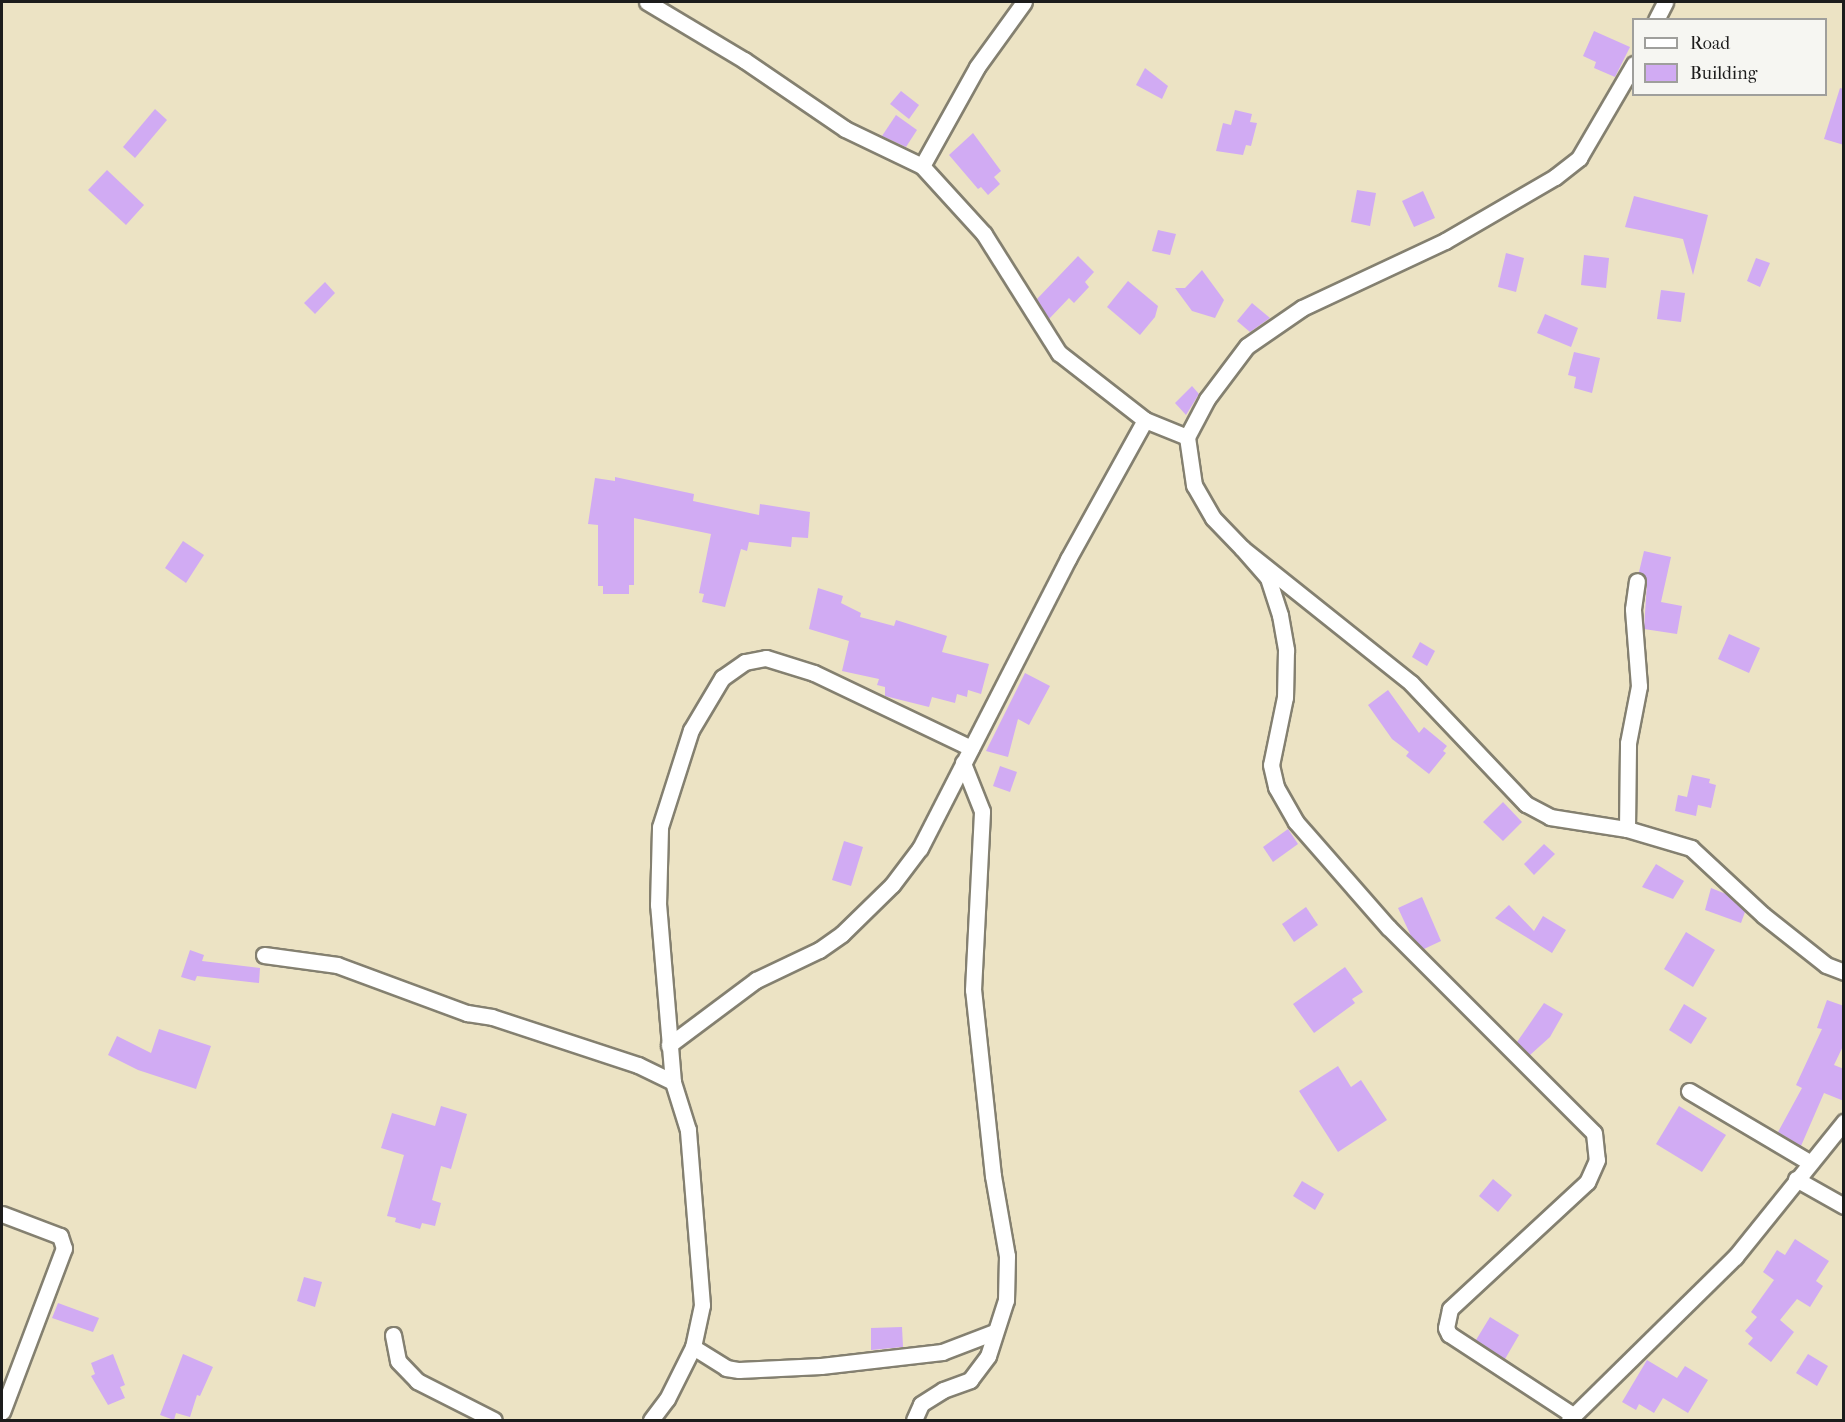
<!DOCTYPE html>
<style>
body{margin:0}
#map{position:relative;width:1845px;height:1422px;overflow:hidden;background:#ece3c4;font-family:"IM FELL French Canon",serif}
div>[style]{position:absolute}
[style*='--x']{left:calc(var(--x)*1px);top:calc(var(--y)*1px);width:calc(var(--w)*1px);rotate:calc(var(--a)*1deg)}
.building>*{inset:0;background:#d1abf3}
.roads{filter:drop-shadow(2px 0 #848070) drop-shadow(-2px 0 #848070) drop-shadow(0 2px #848070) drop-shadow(0 -2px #848070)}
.minor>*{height:15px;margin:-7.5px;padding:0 7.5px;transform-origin:7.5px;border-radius:7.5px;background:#fff}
span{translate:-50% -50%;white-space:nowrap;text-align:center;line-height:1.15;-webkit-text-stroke:4.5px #f6f6f2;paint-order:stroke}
.frame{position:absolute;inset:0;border:3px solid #1c1c1c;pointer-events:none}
.legend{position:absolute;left:1632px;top:18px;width:195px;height:78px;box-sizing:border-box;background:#f6f6f2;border:2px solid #9f9f9c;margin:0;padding:8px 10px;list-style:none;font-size:18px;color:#1c1c1c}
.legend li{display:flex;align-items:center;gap:12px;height:30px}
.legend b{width:30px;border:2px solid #9f9f9c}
</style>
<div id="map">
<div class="building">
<i style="clip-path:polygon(1594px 31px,1630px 47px,1615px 77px,1594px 68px,1596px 62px,1583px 56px)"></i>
<i style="clip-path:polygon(1145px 68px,1168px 86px,1162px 99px,1136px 85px)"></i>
<i style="clip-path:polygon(1840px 88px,1844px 89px,1844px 145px,1824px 139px)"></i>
<i style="clip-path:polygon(901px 91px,919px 105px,909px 119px,890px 104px)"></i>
<i style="clip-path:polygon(155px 109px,167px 120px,135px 158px,123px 147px)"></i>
<i style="clip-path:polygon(1235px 110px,1252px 114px,1250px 122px,1257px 123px,1251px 146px,1246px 145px,1243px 155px,1216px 151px,1223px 123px,1231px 125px)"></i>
<i style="clip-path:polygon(896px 115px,917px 130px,906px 147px,882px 136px)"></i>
<i style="clip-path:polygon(973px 133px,1001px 171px,994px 177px,1000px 184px,988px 195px,981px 187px,978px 189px,949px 155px)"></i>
<i style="clip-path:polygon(107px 170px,144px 205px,126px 225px,88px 190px)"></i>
<i style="clip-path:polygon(1357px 190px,1376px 193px,1370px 226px,1351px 222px)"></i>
<i style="clip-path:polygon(1423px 191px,1435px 218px,1414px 227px,1402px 201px)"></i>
<i style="clip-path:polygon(1634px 196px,1708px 215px,1693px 275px,1683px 239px,1625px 227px)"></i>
<i style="clip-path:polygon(1158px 230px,1176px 234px,1170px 255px,1152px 251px)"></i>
<i style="clip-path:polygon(1506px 253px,1524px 258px,1516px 292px,1498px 287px)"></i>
<i style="clip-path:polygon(1584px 255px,1609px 258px,1606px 288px,1581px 285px)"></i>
<i style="clip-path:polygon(1078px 256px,1094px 272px,1085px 282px,1089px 287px,1074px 303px,1069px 298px,1049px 319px,1037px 299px)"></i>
<i style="clip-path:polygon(1756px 258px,1770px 263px,1760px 287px,1747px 281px)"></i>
<i style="clip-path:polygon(1202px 270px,1224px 300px,1215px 318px,1192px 311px,1175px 288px,1185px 288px)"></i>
<i style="clip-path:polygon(1128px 281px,1158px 306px,1155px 317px,1140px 335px,1107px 307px)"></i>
<i style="clip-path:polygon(325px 282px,335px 293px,315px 314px,304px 303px)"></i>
<i style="clip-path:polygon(1661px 290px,1685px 293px,1681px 322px,1657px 319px)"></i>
<i style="clip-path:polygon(1252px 303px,1270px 318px,1250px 332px,1237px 321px)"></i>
<i style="clip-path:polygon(1545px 314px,1578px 328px,1571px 347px,1537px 333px)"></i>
<i style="clip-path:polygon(1574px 352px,1600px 358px,1592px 393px,1574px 388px,1576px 377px,1568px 375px)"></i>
<i style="clip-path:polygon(1192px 386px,1199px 394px,1186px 415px,1175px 403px)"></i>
<i style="clip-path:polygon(615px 477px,694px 494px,693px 501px,759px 515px,760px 504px,810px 512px,808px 538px,792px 537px,791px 547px,749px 542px,747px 551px,741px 549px,725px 607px,702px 602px,704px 594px,699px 593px,711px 534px,634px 518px,634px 585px,629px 585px,629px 594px,603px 594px,603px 586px,598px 586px,598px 525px,588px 524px,595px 478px,615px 481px)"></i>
<i style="clip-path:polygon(183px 541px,204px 555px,186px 583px,165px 568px)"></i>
<i style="clip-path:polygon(1644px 551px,1671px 557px,1661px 602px,1682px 606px,1677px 634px,1644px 629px,1647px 582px,1639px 572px)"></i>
<i style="clip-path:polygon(818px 588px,843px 596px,841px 603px,861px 613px,860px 617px,894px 626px,896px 620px,947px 636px,942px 652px,989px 664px,981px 694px,968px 690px,967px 697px,957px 694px,955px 703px,932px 697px,929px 707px,885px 696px,885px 687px,877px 685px,879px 679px,842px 671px,849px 641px,809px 629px)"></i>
<i style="clip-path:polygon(1729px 634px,1760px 648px,1749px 673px,1718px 659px)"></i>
<i style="clip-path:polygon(1420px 642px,1435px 651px,1427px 666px,1412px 657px)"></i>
<i style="clip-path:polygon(1025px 673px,1050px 686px,1029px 725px,1018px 719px,1008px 757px,986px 751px)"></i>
<i style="clip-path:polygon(1388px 690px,1419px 733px,1424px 727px,1447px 746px,1443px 751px,1446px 753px,1429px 774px,1406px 756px,1409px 752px,1392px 739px,1368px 705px)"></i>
<i style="clip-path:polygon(1000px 766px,1017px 772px,1010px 792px,993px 786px)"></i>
<i style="clip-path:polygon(1692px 775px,1710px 779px,1709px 783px,1716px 785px,1711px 808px,1698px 805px,1696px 816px,1675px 811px,1678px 795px,1687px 797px)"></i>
<i style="clip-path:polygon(1503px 802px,1522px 822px,1503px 841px,1483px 822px)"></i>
<i style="clip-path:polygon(1288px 829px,1298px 844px,1273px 862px,1263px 847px)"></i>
<i style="clip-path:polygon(844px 841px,863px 847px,851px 886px,832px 880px)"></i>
<i style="clip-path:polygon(1544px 844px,1555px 854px,1534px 875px,1524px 864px)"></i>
<i style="clip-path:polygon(1656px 864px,1684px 881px,1673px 899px,1642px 887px)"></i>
<i style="clip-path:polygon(1711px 888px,1726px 894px,1745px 912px,1741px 923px,1705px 910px)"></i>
<i style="clip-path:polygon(1422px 897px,1441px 941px,1424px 949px,1411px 936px,1398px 908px)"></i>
<i style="clip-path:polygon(1509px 905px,1534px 931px,1543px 916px,1566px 930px,1552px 953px,1495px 918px)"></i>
<i style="clip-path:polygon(1306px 907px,1318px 925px,1294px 942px,1282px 924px)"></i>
<i style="clip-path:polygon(1686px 932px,1715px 950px,1693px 987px,1664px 969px)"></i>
<i style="clip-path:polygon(190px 950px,204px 955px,202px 961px,260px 968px,259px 983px,197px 976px,195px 981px,181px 977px)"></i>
<i style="clip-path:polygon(1345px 967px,1363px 992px,1352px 999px,1355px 1003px,1314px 1033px,1293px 1004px)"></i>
<i style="clip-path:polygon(1827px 1000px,1844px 1006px,1844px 1044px,1834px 1065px,1844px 1069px,1844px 1101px,1824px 1093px,1801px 1146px,1778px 1132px,1802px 1088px,1796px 1085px,1822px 1029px,1817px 1028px)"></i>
<i style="clip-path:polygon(1544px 1003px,1563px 1014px,1550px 1037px,1530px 1055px,1517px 1042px)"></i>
<i style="clip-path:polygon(1684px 1004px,1707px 1018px,1691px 1044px,1669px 1030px)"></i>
<i style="clip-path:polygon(159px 1029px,211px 1046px,196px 1089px,138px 1070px,108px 1055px,117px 1036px,151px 1053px)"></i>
<i style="clip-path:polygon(1338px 1066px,1351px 1087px,1361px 1080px,1387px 1120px,1338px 1152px,1299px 1091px)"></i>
<i style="clip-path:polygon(441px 1106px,467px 1114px,451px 1169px,441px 1166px,432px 1200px,441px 1203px,435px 1226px,422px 1223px,420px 1229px,395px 1222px,396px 1218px,387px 1216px,404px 1155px,381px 1148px,392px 1113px,435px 1126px)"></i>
<i style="clip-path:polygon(1679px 1106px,1726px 1135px,1702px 1172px,1656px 1144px)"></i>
<i style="clip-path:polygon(1493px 1179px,1512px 1195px,1498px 1212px,1479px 1196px)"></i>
<i style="clip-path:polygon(1302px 1181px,1324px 1194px,1315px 1210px,1293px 1196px)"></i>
<i style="clip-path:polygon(1795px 1239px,1829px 1261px,1816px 1281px,1823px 1286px,1810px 1307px,1797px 1299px,1780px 1320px,1794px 1332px,1771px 1362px,1748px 1344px,1753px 1338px,1745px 1331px,1757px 1317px,1751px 1312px,1774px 1280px,1763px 1272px,1777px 1250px,1785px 1255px)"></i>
<i style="clip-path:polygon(304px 1277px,322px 1282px,315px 1307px,297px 1301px)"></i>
<i style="clip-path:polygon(58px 1303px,99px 1318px,93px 1332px,52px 1318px)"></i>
<i style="clip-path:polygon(1490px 1317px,1519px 1335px,1505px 1359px,1476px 1340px)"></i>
<i style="clip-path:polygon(902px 1327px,903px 1347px,871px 1350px,871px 1328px)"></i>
<i style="clip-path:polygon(113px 1354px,125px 1385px,120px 1387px,125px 1398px,108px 1405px,91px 1376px,95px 1374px,91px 1363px)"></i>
<i style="clip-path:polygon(183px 1354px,213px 1367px,200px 1396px,197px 1395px,190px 1417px,176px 1413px,174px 1420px,160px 1415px)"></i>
<i style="clip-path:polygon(1808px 1354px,1828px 1366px,1817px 1386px,1796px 1373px)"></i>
<i style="clip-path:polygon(1647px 1360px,1677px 1378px,1685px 1366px,1708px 1380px,1688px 1413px,1663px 1398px,1654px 1413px,1639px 1404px,1636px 1410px,1622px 1402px)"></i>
</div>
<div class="roads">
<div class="minor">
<i style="--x:647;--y:2;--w:113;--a:30.9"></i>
<i style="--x:744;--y:60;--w:122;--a:34.3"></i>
<i style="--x:845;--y:129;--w:85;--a:25.7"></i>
<i style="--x:922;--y:166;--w:92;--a:47.6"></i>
<i style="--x:984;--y:234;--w:141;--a:57.8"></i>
<i style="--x:1059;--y:353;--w:109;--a:37.9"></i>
<i style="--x:1145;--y:420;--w:159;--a:119"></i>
<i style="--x:1068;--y:559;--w:325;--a:117.1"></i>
<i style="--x:920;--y:848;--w:46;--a:127.1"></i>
<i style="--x:892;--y:885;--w:70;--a:135.6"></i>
<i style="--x:842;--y:934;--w:28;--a:145"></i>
<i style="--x:819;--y:950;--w:70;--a:154.5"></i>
<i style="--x:756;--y:980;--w:109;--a:143.2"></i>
<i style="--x:1656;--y:20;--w:20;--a:-63"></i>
<i style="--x:922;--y:166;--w:113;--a:-60.9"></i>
<i style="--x:977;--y:67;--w:80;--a:-54.1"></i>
<i style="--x:1145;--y:420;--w:45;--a:22"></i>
<i style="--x:1187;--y:437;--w:49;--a:81.7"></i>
<i style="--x:1194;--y:485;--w:38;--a:60"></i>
<i style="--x:1213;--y:518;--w:42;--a:46"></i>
<i style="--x:1242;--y:548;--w:216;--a:38.6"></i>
<i style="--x:1411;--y:683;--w:167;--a:46.5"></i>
<i style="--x:1526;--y:804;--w:27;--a:28"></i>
<i style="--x:1550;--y:817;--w:78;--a:8.9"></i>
<i style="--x:1627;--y:829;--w:67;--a:16.5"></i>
<i style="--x:1691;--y:848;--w:98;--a:42.9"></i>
<i style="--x:1763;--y:915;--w:80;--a:38.4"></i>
<i style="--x:1826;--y:965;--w:19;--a:21"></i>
<i style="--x:1187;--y:437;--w:43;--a:-62.2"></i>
<i style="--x:1207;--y:399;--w:66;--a:-53"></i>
<i style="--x:1247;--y:346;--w:67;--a:-34.6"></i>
<i style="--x:1302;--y:308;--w:158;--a:-25.1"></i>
<i style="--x:1445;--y:241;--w:127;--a:-30.2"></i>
<i style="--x:1555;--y:177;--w:31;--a:-38"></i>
<i style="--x:1579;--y:158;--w:109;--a:-59.7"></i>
<i style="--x:1242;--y:548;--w:40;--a:49"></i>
<i style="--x:1268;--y:578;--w:39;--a:72"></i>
<i style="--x:1280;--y:615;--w:36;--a:80"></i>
<i style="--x:1286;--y:650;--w:47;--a:91.2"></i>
<i style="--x:1285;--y:697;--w:69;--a:101.6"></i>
<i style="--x:1271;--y:765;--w:23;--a:77"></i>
<i style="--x:1276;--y:787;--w:40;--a:60.3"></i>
<i style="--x:1296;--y:822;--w:140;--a:48.8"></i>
<i style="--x:1388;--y:927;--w:291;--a:45"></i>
<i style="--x:1594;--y:1133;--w:27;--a:84"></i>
<i style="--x:1597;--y:1160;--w:24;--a:114"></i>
<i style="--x:1587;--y:1182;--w:187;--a:137.2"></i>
<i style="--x:1450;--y:1309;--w:19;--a:102"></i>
<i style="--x:1446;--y:1328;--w:7;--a:63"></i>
<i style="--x:1449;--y:1334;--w:148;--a:33.2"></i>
<i style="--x:1627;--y:829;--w:86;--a:-89.3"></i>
<i style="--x:1628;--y:743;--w:58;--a:-79.1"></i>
<i style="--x:1639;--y:686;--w:77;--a:-94.5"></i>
<i style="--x:1633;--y:609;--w:28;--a:-82"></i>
<i style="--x:264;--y:955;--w:74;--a:7.8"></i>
<i style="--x:337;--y:965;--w:139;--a:20.3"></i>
<i style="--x:467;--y:1013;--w:25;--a:9"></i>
<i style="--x:492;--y:1017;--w:154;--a:18.2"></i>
<i style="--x:638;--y:1065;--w:39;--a:26"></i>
<i style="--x:1689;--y:1091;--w:139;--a:30.6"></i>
<i style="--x:1796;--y:1179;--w:55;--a:29.4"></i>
<i style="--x:2;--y:1214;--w:62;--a:20.8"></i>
<i style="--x:60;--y:1236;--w:13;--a:72"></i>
<i style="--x:64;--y:1248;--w:175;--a:110.7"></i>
<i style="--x:393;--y:1335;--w:26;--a:79"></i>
<i style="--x:398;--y:1361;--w:28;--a:46"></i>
<i style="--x:417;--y:1381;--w:86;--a:26.9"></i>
<i style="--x:693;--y:1347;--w:39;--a:32"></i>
<i style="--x:726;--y:1368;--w:13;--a:9"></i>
<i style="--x:739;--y:1370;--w:82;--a:-2.8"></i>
<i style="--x:821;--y:1366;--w:122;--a:-6.6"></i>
<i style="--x:942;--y:1352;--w:56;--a:-21"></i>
<i style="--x:651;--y:1420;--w:26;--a:-53"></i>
<i style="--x:667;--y:1399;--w:58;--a:-63.4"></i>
<i style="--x:693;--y:1347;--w:43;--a:-77.9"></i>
<i style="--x:702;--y:1305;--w:176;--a:-94.6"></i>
<i style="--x:688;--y:1130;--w:50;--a:-107.4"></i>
<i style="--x:673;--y:1082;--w:178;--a:-94.8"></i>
<i style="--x:658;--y:905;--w:78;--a:-88.5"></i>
<i style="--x:660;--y:827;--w:102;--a:-72.3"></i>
<i style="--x:691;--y:730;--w:61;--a:-59.2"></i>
<i style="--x:722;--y:678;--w:28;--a:-35"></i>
<i style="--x:745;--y:662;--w:21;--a:-11"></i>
<i style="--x:766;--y:658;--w:50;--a:17.4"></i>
<i style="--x:814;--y:673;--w:174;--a:25.5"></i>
<i style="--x:914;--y:1420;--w:17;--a:-66"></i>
<i style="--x:921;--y:1404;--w:26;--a:-32"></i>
<i style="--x:943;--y:1390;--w:29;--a:-20"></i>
<i style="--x:970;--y:1380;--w:30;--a:-53"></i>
<i style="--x:988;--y:1356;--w:59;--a:-72.2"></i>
<i style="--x:1006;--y:1300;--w:44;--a:-88.7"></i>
<i style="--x:1007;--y:1256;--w:81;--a:-99.9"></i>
<i style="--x:993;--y:1176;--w:187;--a:-96.1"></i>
<i style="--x:973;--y:990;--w:179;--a:-87.1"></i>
<i style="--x:982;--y:811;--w:52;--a:-111.6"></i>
<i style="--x:1569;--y:1420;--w:233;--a:-44.5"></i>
<i style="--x:1735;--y:1257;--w:174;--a:-51.1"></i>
</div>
</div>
<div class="frame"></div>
<ul class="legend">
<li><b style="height:8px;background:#fff"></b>Road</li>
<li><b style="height:16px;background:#d1abf3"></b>Building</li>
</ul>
</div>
